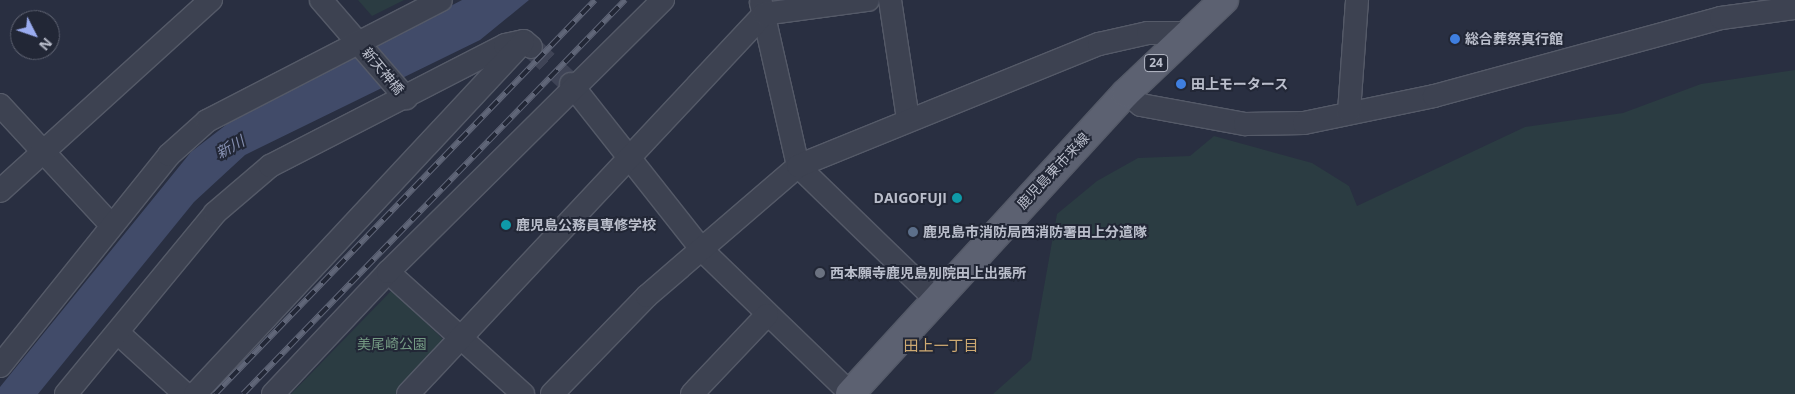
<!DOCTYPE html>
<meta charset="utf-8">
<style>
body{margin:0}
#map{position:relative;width:1795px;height:394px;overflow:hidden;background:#292f41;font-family:"Open Sans","Noto Sans JP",sans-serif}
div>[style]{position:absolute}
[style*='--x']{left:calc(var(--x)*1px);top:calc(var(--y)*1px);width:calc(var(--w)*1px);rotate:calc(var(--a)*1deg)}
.green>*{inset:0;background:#2b3c42}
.water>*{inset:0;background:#414b69}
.minor-tunnel>*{height:22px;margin-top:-11px;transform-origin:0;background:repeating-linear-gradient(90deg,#3f4456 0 22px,transparent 0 33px)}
.roads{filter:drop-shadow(1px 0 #555a68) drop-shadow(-1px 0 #555a68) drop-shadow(0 1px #555a68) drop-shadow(0 -1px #555a68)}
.minor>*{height:22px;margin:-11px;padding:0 11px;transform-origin:11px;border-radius:11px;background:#3d4251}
.major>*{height:28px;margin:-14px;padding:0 14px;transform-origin:14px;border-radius:14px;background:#5c6171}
.rail>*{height:5.5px;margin-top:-2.75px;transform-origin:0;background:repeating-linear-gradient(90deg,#222736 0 11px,#606678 0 22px);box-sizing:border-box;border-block:1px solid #606678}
.dots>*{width:14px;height:14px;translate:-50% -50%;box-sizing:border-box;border:2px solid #222736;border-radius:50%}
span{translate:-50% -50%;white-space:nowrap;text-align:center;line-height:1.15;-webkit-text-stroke:4px #222736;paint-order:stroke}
.shield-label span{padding:1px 4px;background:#222736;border:1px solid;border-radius:4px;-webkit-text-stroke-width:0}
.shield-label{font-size:12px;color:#babecb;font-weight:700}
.poi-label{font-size:14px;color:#babecb;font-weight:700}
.left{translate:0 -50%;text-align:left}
.right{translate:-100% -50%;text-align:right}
.street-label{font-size:14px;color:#babecb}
.park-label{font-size:14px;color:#749a83}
.water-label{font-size:15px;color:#858fb0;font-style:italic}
.neighbourhood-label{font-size:15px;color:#ceaa72}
.north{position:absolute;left:10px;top:10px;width:50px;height:50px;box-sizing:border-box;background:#222736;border:1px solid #5f6372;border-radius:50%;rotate:131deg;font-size:14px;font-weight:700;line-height:20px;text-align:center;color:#babecb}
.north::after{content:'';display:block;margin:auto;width:18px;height:22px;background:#9aacf0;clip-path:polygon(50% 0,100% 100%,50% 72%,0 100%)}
</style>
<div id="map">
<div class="green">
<i style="clip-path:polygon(358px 0,404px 0,372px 16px)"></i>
<i style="clip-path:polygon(1795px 70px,1795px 394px,993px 394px,1031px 360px,1057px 214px,1097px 181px,1138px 158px,1190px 156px,1214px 136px,1312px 163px,1349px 186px,1357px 206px,1525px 127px,1623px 113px,1701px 84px)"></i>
<i style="clip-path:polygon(392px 290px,446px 342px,396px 394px,291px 394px)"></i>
</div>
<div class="water">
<i style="clip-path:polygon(462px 0,529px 0,480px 40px,245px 155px,194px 202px,38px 394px,0 394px,0 387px,191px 152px,231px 121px)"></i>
</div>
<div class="minor-tunnel">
<i style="--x:531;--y:47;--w:54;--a:42.8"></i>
</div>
<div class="roads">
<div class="minor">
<i style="--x:321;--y:0;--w:130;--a:49.1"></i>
<i style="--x:890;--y:0;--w:120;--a:81.4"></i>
<i style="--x:761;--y:3;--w:167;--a:77.2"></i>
<i style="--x:798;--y:166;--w:190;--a:44.1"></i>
<i style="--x:571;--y:84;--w:211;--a:51.7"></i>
<i style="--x:702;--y:250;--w:206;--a:44"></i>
<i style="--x:1126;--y:93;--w:19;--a:39"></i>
<i style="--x:1141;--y:105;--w:106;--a:10.4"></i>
<i style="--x:1245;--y:124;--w:59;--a:-1"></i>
<i style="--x:1304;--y:123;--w:133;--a:-11.7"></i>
<i style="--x:1434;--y:96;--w:297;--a:-15.2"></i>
<i style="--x:1721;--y:18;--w:75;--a:-7.7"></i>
<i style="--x:0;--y:105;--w:163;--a:47.2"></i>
<i style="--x:1349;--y:112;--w:112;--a:-85.9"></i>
<i style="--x:0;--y:191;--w:285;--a:-42.2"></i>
<i style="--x:388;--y:272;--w:182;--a:42.1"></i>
<i style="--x:118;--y:333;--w:91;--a:42.3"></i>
<i style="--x:0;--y:366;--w:270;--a:-51.3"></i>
<i style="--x:169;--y:155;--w:51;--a:-41.8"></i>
<i style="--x:207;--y:121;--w:263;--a:-27.3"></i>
<i style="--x:66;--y:394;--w:234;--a:-50.5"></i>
<i style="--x:215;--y:213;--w:72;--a:-40.5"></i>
<i style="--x:270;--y:166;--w:264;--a:-27.2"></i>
<i style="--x:505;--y:45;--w:19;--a:-12"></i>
<i style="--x:524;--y:41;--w:9;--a:41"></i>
<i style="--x:195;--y:394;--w:481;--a:-47"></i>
<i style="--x:273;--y:394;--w:168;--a:-46.7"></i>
<i style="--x:388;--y:272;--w:387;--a:-44.7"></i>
<i style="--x:408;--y:394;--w:521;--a:-46.87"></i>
<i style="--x:764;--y:14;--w:105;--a:-7.7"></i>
<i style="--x:552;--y:394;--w:136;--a:-45.9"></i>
<i style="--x:647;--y:296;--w:199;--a:-40.7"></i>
<i style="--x:798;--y:166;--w:325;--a:-22.1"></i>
<i style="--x:1099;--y:44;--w:50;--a:-12.7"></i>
<i style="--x:1148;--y:33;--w:37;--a:0"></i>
<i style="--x:692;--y:394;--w:109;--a:-46.5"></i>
</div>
<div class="major">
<i style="--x:850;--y:394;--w:408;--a:-47.5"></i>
<i style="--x:1126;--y:93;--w:135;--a:-43.5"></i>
</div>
</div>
<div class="rail">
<i style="--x:215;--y:394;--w:547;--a:-46.04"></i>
<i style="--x:243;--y:394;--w:549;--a:-45.89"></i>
</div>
<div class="dots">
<i style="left:1455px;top:39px;background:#3f7fe0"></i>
<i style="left:1181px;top:84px;background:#3f7fe0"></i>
<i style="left:957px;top:198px;background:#0f9aa8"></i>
<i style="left:506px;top:225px;background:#0f9aa8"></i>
<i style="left:913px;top:232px;background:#5c6f8a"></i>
<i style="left:820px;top:273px;background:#6b7280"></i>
</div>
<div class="shield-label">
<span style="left:1156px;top:63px">24</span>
</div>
<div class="poi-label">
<span class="left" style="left:1465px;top:39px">総合葬祭真行館</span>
<span class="left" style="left:1191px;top:84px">田上モータース</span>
<span class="right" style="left:947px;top:198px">DAIGOFUJI</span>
<span class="left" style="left:516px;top:225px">鹿児島公務員専修学校</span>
<span class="left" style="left:923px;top:232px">鹿児島市消防局西消防署田上分遣隊</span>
<span class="left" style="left:830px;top:273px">西本願寺鹿児島別院田上出張所</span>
</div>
<div class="street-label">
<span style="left:383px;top:71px;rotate:50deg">新天神橋</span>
<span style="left:1053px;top:171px;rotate:-47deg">鹿児島東市来線</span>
</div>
<div class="park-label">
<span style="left:392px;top:344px">美尾崎公園</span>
</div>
<div class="water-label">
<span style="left:230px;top:147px;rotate:-29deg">新川</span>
</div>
<div class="neighbourhood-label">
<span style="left:941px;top:346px">田上一丁目</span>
</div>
<div class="north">N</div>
</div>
